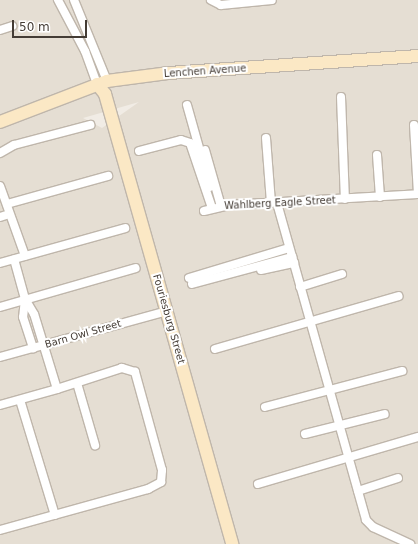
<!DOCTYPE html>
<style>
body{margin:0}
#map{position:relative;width:418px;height:544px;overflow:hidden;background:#f1ece5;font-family:"DejaVu Sans",sans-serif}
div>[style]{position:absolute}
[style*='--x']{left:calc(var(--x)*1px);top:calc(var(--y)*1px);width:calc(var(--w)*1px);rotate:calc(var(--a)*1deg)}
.residential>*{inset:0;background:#e5ded3}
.roads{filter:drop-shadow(1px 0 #bfb6ab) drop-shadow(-1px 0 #bfb6ab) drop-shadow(0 1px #bfb6ab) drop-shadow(0 -1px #bfb6ab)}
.street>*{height:8px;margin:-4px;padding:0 4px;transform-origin:4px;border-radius:4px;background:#fff}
.secondary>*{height:12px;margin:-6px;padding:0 6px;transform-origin:6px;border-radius:6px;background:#fbe8c5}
span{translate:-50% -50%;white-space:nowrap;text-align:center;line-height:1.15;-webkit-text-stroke:4px #fff;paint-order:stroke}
.street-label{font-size:10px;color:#443c35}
.scale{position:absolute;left:12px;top:20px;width:75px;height:18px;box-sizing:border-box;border:2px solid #443c35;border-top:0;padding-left:5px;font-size:12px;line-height:14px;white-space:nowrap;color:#443c35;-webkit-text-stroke:3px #fff;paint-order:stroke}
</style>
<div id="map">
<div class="residential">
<i style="clip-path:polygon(evenodd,0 0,418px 0,418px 544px,0 544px,0 0,139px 102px,102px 128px,83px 118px,139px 102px)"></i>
</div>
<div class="roads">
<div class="street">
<i style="--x:58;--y:0;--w:58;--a:62.1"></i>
<i style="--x:85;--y:51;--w:35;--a:70"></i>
<i style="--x:74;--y:0;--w:87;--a:67.8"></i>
<i style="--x:211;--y:0;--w:11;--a:27"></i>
<i style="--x:221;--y:5;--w:51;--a:-5.6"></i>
<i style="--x:0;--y:30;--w:13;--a:-18"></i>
<i style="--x:341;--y:97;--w:102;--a:87.8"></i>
<i style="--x:187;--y:105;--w:85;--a:74.3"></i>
<i style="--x:414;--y:125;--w:69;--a:86.7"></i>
<i style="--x:266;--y:138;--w:65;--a:85.6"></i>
<i style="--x:205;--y:150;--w:58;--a:74.1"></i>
<i style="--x:139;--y:151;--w:43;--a:-14.7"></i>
<i style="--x:181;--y:140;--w:9;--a:18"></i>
<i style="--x:190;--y:143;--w:69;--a:71.3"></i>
<i style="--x:0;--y:153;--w:16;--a:-30"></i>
<i style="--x:14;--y:145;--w:79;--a:-14.7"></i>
<i style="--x:377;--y:155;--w:42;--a:85.9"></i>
<i style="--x:0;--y:186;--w:74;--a:70.3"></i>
<i style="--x:277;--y:203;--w:329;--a:74.3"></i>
<i style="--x:366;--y:520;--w:10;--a:45"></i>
<i style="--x:373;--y:527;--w:41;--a:24.7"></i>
<i style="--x:7;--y:204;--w:105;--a:-15.5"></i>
<i style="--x:204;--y:211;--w:26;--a:-13"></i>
<i style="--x:229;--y:205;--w:189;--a:-3.3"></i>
<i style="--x:0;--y:217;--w:9;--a:-18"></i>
<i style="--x:0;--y:263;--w:130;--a:-15.6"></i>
<i style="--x:261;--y:270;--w:34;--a:-12"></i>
<i style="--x:189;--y:278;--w:104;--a:-16.7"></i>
<i style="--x:192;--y:284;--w:104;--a:-15.1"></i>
<i style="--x:300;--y:287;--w:44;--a:-17.2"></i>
<i style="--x:25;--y:299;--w:18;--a:96"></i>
<i style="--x:23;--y:317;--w:33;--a:72"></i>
<i style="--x:0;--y:307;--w:141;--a:-16"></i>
<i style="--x:215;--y:349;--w:191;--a:-16.1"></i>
<i style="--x:0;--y:357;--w:173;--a:-15.4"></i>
<i style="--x:77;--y:383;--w:65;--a:73.8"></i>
<i style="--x:20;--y:400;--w:120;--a:73.1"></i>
<i style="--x:0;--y:405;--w:59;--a:-15.7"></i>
<i style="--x:57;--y:389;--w:78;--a:-107"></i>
<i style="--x:34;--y:314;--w:17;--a:-121"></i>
<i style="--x:25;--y:299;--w:41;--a:-105.4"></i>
<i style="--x:265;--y:407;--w:142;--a:-14.7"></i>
<i style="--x:305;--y:434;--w:82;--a:-14"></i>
<i style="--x:258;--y:484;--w:167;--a:-16.4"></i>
<i style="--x:358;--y:491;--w:42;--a:-18"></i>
<i style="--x:0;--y:530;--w:154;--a:-15.5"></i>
<i style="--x:148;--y:489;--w:15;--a:-28"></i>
<i style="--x:161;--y:482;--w:12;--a:-85"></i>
<i style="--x:162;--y:470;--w:102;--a:-105.4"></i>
<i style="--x:135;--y:372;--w:14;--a:-163"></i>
<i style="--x:122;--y:368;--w:68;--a:162.1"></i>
</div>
<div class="secondary">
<i style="--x:97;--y:84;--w:13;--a:51"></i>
<i style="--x:105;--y:94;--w:468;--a:74.2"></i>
<i style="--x:0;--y:122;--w:115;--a:-21"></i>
<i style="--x:107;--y:81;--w:63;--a:-7.4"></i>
<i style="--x:169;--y:73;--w:250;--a:-3.9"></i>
</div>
</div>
<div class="street-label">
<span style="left:205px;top:71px;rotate:-4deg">Lenchen Avenue</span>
<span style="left:280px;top:203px;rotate:-3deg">Wahlberg Eagle Street</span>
<span style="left:169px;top:319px;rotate:74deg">Fouriesburg Street</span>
<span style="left:83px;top:334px;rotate:-16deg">Barn Owl Street</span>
</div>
<div class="scale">50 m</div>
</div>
